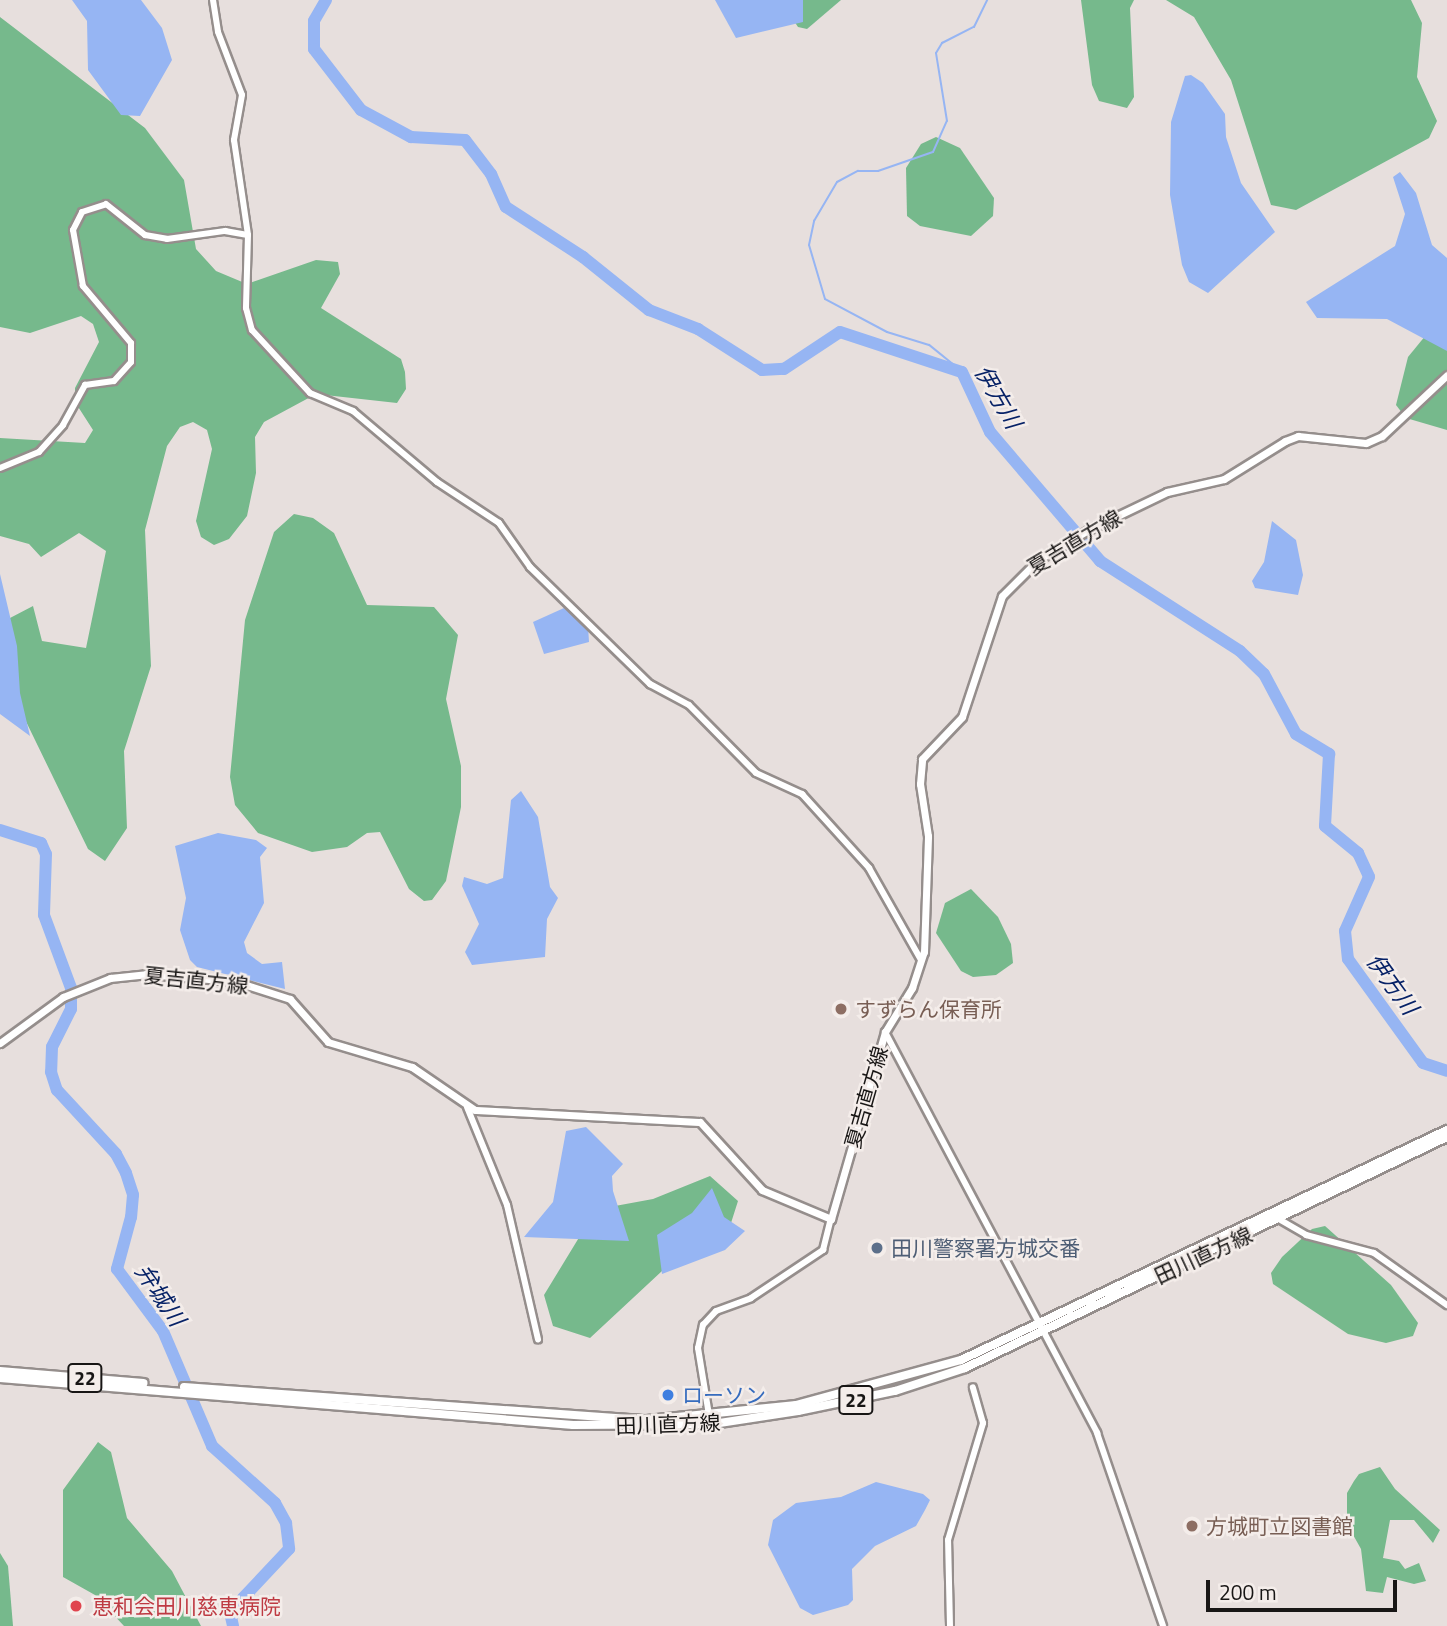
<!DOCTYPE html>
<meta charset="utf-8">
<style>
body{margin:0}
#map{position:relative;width:1447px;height:1626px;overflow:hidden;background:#e7dfdd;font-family:"Titillium Web","Noto Sans JP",sans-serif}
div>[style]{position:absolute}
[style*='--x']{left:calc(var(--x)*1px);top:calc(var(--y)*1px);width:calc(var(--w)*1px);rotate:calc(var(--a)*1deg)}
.forest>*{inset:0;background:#76b98c}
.water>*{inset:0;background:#96b5f3}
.stream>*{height:2px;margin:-1px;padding:0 1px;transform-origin:1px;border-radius:1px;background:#96b5f3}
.river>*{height:12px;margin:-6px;padding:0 6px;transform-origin:6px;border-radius:6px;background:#96b5f3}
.roads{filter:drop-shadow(2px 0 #958e8c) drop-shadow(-2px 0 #958e8c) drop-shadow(0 2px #958e8c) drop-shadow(0 -2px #958e8c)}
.tertiary>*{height:6px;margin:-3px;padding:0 3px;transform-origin:3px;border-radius:3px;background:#fff}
.secondary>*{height:7px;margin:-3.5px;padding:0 3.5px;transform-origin:3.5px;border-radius:3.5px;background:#fff}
.primary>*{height:8px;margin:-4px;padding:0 4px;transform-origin:4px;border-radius:4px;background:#fff}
.dots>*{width:19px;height:19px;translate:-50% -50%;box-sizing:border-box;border:4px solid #f4edea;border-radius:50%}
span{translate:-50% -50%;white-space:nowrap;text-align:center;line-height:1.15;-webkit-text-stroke:5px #f4edea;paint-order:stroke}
.shield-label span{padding:2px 5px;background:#f4edea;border:2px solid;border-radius:5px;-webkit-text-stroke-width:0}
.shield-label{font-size:19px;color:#181615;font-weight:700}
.street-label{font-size:21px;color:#181615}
.education-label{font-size:21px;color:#785e54}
.left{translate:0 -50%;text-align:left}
.service-label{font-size:21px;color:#4e5e75}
.shop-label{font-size:21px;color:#366cbe}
.health-label{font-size:21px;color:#be3a42}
.water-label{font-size:23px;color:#072267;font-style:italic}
.scale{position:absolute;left:1206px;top:1580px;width:191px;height:32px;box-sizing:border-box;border:4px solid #181615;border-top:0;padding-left:9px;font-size:21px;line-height:24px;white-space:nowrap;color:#181615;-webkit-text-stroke:5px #f4edea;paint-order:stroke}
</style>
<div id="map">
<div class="forest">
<i style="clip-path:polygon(780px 0,841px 0,807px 29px,798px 27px)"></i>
<i style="clip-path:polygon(1081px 0,1134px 0,1130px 8px,1134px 97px,1127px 108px,1099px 101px,1092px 85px)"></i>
<i style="clip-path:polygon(1166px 0,1411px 0,1422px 23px,1417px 77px,1437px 121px,1429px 138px,1296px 210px,1271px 205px,1231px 80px,1194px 17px)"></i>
<i style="clip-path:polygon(0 17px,145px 128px,184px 180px,196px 249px,216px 271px,247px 284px,316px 260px,338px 262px,340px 274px,321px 308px,401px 359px,405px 372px,406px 389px,397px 403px,316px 394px,264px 422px,255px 437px,256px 473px,247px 516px,229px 539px,214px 545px,201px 537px,196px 521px,212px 449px,207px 430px,193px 422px,180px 427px,167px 446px,145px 530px,151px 666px,124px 751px,127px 828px,105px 861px,88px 849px,0 668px,10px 618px,33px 606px,42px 641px,86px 648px,106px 551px,79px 533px,41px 557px,29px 544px,0 536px,0 438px,85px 443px,93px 430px,75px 402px,75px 388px,99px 342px,93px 324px,81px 316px,30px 333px,0 327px)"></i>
<i style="clip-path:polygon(936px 137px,960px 148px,994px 198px,993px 216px,971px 236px,920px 226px,907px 216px,906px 168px,921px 144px)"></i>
<i style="clip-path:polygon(1447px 320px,1447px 430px,1406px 418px,1396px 405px,1408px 357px,1435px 324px)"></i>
<i style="clip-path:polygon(294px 514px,313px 518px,334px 533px,367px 605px,434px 607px,458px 635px,446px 699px,461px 766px,461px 807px,446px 881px,432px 900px,424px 901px,409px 889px,380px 832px,367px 833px,347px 847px,312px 852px,258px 833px,235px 805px,230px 777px,245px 620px,274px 532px)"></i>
<i style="clip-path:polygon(971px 889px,998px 917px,1011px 944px,1013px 963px,996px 975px,973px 977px,961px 971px,936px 933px,945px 903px)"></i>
<i style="clip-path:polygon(710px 1176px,738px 1201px,731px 1223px,662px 1271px,590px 1338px,553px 1326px,544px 1295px,583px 1231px,615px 1206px,653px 1199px)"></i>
<i style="clip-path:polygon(1325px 1226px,1391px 1285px,1418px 1323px,1413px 1336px,1386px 1343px,1348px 1334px,1273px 1284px,1271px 1273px,1282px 1257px,1312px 1229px)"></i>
<i style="clip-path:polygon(98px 1442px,111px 1452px,127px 1518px,172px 1571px,201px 1626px,124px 1626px,95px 1595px,63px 1577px,63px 1490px)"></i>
<i style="clip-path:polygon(1380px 1467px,1395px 1489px,1440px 1530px,1433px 1543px,1414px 1520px,1390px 1520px,1383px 1558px,1399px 1561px,1405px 1569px,1419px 1563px,1426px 1581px,1414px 1584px,1387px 1577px,1383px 1593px,1366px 1591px,1361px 1549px,1347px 1524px,1347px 1493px,1354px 1481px,1359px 1474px)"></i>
<i style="clip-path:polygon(0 1553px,8px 1566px,13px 1626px,0 1626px)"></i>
</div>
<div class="water">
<i style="clip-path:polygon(72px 0,141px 0,162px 28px,172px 60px,140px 116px,121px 115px,88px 70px,87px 21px)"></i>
<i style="clip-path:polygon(715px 0,803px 0,803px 22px,736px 38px)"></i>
<i style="clip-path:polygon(1191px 75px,1203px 83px,1225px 114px,1226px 137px,1241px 183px,1275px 232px,1208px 293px,1189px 282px,1182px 265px,1170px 195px,1171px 122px,1185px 76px)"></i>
<i style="clip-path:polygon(1400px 172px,1416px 193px,1432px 245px,1447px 258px,1447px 351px,1387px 319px,1317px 318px,1306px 302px,1395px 246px,1405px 214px,1393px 177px)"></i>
<i style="clip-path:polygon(1272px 521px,1296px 540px,1303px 575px,1298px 595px,1255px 588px,1252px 581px,1264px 562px)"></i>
<i style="clip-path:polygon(0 574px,17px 646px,20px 693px,30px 736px,0 714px)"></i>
<i style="clip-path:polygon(564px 608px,588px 626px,589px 642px,544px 654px,533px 622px)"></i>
<i style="clip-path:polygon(521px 791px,538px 817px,550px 887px,558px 898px,547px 919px,545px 957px,472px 965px,465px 952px,479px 924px,462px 886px,464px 877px,487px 884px,503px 878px,511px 800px)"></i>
<i style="clip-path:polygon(218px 833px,256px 840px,267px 848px,260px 857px,264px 903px,244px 942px,247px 953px,262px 964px,282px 962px,285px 989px,197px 967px,190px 960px,180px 930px,186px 898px,175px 846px)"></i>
<i style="clip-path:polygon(586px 1127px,623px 1164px,612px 1176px,613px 1191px,629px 1241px,524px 1237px,553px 1202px,566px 1131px)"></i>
<i style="clip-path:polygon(712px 1188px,724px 1217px,745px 1231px,725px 1250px,662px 1274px,657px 1235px,692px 1213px)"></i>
<i style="clip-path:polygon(876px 1482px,923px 1494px,930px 1500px,925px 1510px,916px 1526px,875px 1546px,852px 1569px,853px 1600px,848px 1605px,813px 1615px,800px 1608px,768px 1545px,773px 1520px,796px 1503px,841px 1497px)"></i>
</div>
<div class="stream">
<i style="--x:954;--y:365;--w:32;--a:-141"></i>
<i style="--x:929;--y:345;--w:44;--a:-162.8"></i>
<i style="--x:887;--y:332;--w:70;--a:-152"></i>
<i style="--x:825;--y:299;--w:56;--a:-106.5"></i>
<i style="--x:809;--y:245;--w:25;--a:-78"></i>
<i style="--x:814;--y:221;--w:45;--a:-59.5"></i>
<i style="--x:837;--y:182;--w:24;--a:-28"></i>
<i style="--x:858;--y:171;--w:20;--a:0"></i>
<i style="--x:878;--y:171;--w:58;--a:-19.1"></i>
<i style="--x:933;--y:152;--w:34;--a:-66"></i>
<i style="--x:947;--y:121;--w:69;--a:-99.2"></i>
<i style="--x:936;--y:53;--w:12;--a:-59"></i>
<i style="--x:942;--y:43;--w:36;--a:-27"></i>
<i style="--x:974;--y:27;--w:30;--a:-64"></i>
</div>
<div class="river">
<i style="--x:326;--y:0;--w:24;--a:120"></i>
<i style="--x:314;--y:21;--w:28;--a:90"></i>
<i style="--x:314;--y:49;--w:77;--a:52.4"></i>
<i style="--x:361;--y:110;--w:57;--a:28.4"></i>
<i style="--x:411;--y:137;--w:54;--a:3.2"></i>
<i style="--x:465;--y:140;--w:43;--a:52.6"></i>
<i style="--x:491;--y:174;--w:36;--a:66"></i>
<i style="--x:506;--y:207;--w:92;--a:33"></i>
<i style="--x:583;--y:257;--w:85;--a:38.8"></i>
<i style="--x:649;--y:310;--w:53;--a:21.2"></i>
<i style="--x:698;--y:329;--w:76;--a:32.6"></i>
<i style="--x:762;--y:370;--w:22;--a:-3"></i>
<i style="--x:784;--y:369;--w:67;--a:-33.5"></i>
<i style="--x:840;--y:332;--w:128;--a:18.2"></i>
<i style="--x:962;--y:372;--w:66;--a:65"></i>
<i style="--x:990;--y:432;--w:170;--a:49.5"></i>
<i style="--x:1100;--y:561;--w:166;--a:32.7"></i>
<i style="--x:1240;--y:651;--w:33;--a:44"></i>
<i style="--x:1264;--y:674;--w:68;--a:61.9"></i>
<i style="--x:1296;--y:734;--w:39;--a:31"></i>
<i style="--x:1329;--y:754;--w:72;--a:93.2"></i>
<i style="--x:1325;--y:826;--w:43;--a:39.3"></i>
<i style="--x:1358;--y:853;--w:26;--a:65"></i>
<i style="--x:1369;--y:877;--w:59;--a:114"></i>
<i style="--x:1345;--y:931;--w:28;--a:84"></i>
<i style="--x:1348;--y:959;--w:128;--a:54.2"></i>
<i style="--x:1423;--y:1063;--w:25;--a:18"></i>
<i style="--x:0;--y:830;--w:43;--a:17.6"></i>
<i style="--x:41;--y:843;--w:12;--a:66"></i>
<i style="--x:46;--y:854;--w:61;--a:91.9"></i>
<i style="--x:44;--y:915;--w:78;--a:69.7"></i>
<i style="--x:71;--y:988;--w:21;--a:90"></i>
<i style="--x:71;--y:1009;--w:42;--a:116.6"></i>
<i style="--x:52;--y:1047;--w:25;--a:92"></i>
<i style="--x:51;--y:1072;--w:19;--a:72"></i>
<i style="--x:57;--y:1090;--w:87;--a:47.3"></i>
<i style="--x:116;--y:1154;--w:21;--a:62"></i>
<i style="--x:126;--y:1173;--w:23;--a:72"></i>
<i style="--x:133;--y:1195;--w:22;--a:95"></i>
<i style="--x:131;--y:1217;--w:54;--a:105.1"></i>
<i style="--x:117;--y:1269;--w:77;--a:53.4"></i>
<i style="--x:163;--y:1331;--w:125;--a:66.9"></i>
<i style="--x:212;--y:1446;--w:85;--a:42.1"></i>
<i style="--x:275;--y:1503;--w:23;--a:61"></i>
<i style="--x:286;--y:1523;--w:26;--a:83"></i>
<i style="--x:289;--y:1549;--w:67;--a:133.2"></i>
<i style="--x:243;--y:1598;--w:22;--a:122"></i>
<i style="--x:231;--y:1617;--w:9;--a:77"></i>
</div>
<div class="roads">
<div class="tertiary">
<i style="--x:213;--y:0;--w:32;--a:81"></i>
<i style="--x:218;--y:32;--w:67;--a:69.1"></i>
<i style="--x:242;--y:95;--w:46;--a:100.1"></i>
<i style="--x:234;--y:140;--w:96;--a:81.6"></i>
<i style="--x:248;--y:235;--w:73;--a:91.6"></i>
<i style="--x:246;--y:308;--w:23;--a:75"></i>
<i style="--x:252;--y:330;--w:86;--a:47.4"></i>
<i style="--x:310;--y:393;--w:47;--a:22.7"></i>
<i style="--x:353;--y:411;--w:110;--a:40.2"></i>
<i style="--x:437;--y:482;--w:74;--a:33.5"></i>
<i style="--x:499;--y:523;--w:54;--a:54.8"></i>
<i style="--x:530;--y:567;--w:168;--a:44.3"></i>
<i style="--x:650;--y:684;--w:44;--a:28.3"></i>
<i style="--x:689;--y:705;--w:95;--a:45.4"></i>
<i style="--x:756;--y:773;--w:51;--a:24.5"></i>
<i style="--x:802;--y:794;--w:100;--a:47.8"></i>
<i style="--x:869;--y:868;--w:106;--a:60.5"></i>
<i style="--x:0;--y:468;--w:42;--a:-22.3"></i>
<i style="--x:39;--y:452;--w:36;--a:-48"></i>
<i style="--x:63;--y:425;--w:46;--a:-61.2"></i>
<i style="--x:85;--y:385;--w:29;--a:-8"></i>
<i style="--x:114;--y:381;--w:25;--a:-48"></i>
<i style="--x:131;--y:362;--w:19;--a:-90"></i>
<i style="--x:131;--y:343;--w:75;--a:-130.1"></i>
<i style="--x:83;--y:286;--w:57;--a:-100.1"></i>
<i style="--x:73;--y:230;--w:20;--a:-63"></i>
<i style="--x:82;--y:212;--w:25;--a:-18"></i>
<i style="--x:106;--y:204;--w:50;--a:38.5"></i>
<i style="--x:145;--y:235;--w:22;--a:10"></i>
<i style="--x:167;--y:239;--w:59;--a:-7.9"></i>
<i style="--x:225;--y:231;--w:23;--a:10"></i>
<i style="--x:885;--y:1032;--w:454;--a:62.1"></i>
<i style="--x:1097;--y:1433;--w:204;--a:71.1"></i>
<i style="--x:467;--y:1107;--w:106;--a:67.8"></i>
<i style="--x:507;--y:1205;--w:138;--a:77"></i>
<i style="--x:1277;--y:1218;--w:34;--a:30"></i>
<i style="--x:1306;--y:1235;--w:70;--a:14.8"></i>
<i style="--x:1374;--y:1253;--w:90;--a:35.5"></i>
<i style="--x:709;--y:1415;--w:68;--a:-99.3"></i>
<i style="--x:698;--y:1348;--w:24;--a:-78"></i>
<i style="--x:703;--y:1325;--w:19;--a:-47"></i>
<i style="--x:716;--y:1311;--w:37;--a:-20"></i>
<i style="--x:751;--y:1298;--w:87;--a:-33.7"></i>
<i style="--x:823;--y:1250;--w:32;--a:-76"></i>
<i style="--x:950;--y:1626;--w:86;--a:-91.3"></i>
<i style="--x:948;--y:1540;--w:122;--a:-73.3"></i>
<i style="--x:983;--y:1423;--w:37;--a:-106"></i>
</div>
<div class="secondary">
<i style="--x:0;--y:1043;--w:78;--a:-36.1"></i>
<i style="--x:63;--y:997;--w:51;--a:-22"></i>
<i style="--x:110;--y:978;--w:36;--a:-6"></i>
<i style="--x:146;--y:974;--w:88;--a:4.5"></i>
<i style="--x:234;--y:981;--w:59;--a:17.8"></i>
<i style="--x:290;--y:999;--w:57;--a:48.5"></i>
<i style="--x:328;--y:1042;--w:88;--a:16.6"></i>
<i style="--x:412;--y:1067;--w:76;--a:34.3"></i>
<i style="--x:475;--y:1110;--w:225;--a:3.1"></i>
<i style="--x:700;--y:1122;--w:92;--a:47.6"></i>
<i style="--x:762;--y:1190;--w:75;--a:22.8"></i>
<i style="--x:831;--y:1219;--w:195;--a:-73.9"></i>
<i style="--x:885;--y:1032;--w:52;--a:-58.5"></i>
<i style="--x:912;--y:988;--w:38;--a:-72"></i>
<i style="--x:924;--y:952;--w:116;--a:-88"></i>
<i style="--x:928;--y:836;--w:53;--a:-98.7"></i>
<i style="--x:920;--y:784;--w:25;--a:-85"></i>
<i style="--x:922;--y:759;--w:58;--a:-46.4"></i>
<i style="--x:962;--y:717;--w:127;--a:-71.7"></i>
<i style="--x:1002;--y:596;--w:51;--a:-45"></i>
<i style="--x:1038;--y:560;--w:58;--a:-31"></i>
<i style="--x:1088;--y:530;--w:88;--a:-25.7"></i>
<i style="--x:1167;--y:492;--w:58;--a:-12.8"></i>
<i style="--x:1224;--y:479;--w:72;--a:-31.9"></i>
<i style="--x:1285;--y:441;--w:14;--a:-21"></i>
<i style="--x:1298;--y:436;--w:68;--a:5.9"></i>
<i style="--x:1366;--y:443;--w:17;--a:-24"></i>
<i style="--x:1382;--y:436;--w:89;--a:-43.2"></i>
</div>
<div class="primary">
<i style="--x:0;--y:1371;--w:144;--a:4.8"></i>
<i style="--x:0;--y:1378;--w:575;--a:4.69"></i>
<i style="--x:573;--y:1425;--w:140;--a:-0.4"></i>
<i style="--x:713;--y:1424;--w:86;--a:-8.7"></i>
<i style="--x:798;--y:1411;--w:99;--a:-11.7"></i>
<i style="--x:895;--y:1391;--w:74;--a:-18.2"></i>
<i style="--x:965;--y:1368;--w:534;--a:-25.61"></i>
<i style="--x:184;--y:1387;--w:464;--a:4.1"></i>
<i style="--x:647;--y:1420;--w:150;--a:-5.7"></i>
<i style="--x:796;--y:1405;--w:171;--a:-15.3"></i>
<i style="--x:961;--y:1360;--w:538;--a:-25.33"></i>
</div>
</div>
<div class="dots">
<i style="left:841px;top:1009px;background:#8d6e63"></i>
<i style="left:877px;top:1248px;background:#5c6f8a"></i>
<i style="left:668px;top:1395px;background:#3f7fe0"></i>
<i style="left:1192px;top:1526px;background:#8d6e63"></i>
<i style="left:76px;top:1606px;background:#e0444e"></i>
</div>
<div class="shield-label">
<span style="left:85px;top:1378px">22</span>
<span style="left:856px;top:1400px">22</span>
</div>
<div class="street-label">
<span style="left:1074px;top:542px;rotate:-31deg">夏吉直方線</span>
<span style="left:196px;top:980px;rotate:6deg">夏吉直方線</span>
<span style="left:866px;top:1097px;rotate:-74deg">夏吉直方線</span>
<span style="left:1203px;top:1255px;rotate:-25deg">田川直方線</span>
<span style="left:668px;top:1424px;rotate:-2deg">田川直方線</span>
</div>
<div class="education-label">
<span class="left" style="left:855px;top:1009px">すずらん保育所</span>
<span class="left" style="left:1206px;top:1526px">方城町立図書館</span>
</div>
<div class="service-label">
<span class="left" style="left:891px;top:1248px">田川警察署方城交番</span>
</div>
<div class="shop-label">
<span class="left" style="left:682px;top:1395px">ローソン</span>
</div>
<div class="health-label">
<span class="left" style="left:92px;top:1606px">恵和会田川慈恵病院</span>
</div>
<div class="water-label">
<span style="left:998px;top:397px;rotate:60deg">伊方川</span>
<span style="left:1392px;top:984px;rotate:54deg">伊方川</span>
<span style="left:160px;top:1295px;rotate:56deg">弁城川</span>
</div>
<div class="scale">200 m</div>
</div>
